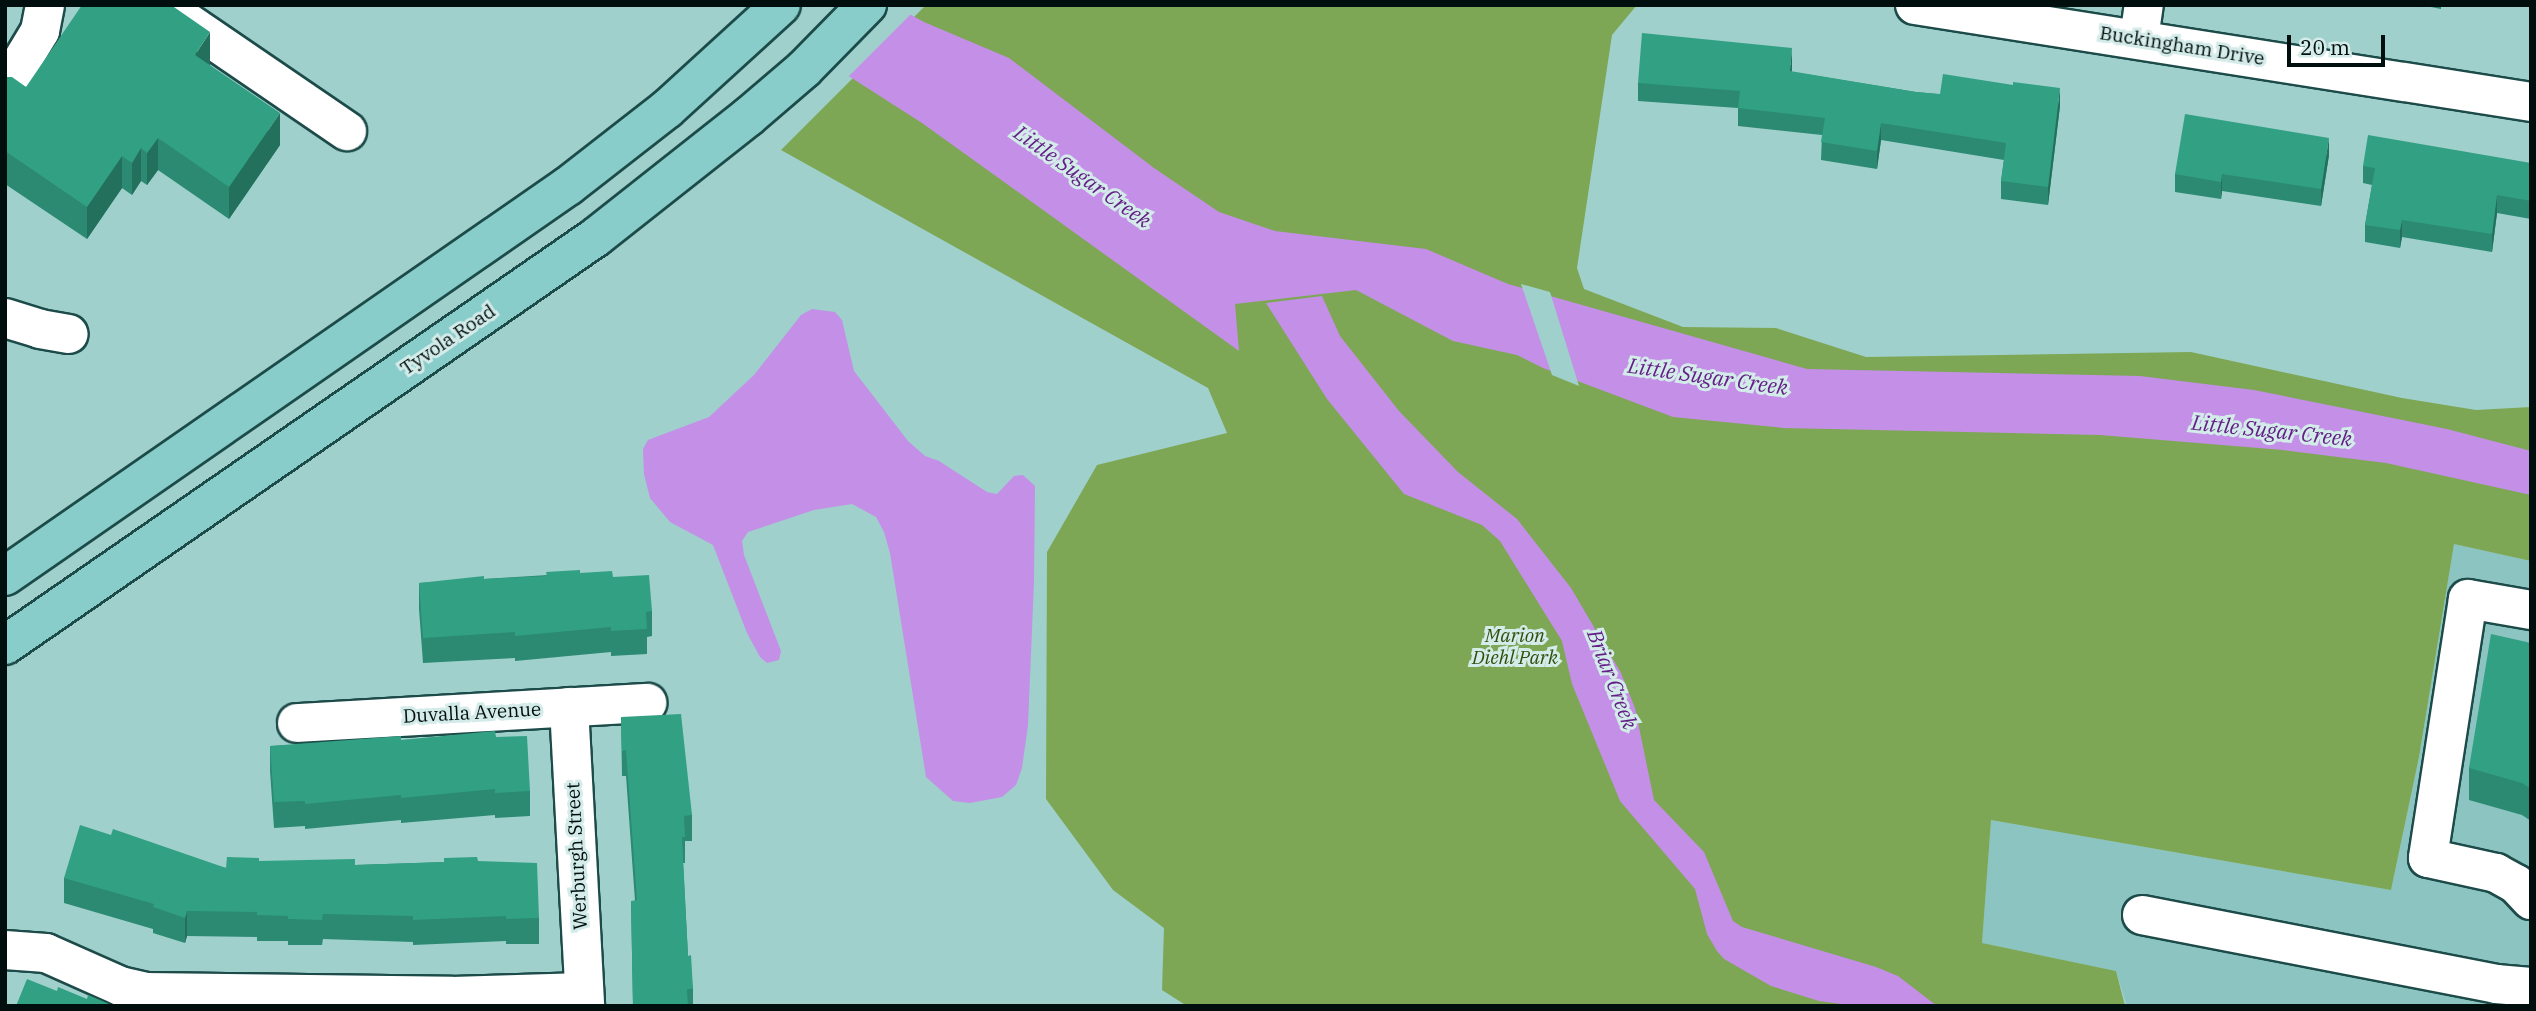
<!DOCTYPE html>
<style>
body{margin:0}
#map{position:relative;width:2536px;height:1011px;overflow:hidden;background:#9fd0cc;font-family:"IBM Plex Serif",serif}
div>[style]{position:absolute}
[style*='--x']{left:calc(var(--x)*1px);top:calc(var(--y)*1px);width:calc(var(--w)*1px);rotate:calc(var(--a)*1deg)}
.built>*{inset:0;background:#8bc4c0}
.green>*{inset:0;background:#7da754}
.water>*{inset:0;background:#c48fe7}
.pier>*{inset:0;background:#9fd0cc}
.roads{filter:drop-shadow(2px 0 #1c4b49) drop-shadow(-2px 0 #1c4b49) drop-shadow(0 2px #1c4b49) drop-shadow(0 -2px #1c4b49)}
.minor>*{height:38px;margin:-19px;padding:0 19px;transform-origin:19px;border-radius:19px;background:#fff}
.major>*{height:38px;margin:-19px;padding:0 19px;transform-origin:19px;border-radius:19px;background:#88cdca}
.wall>*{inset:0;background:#2b8a71}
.shaded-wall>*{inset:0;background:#23705c}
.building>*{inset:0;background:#32a083}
span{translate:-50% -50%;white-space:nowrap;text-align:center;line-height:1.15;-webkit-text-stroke:6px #d3ebe9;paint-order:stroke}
.street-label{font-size:19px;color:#000f0e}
.park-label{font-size:19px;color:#304e0a;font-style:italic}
.water-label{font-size:21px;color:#631f86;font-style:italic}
.frame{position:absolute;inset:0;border:7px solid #000f0e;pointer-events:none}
.scale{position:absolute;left:2287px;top:35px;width:98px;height:32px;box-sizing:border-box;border:4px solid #000f0e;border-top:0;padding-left:9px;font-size:21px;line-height:24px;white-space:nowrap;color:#000f0e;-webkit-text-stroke:5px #d3ebe9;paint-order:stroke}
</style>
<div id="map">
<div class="built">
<i style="clip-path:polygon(2454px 544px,2531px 561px,2531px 1006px,2127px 1006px,2116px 971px,1982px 943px,1991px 820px,2391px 890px,2419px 757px)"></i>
</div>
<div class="green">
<i style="clip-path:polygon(926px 5px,1637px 5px,1612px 35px,1577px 268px,1584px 289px,1683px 327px,1776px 328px,1866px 357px,2191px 352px,2402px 398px,2476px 410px,2531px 407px,2531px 561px,2454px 544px,2419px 757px,2391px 890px,1991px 820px,1982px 943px,2116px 971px,2125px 1006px,1187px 1006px,1162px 990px,1164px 928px,1113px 890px,1046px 799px,1047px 552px,1097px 465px,1227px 433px,1208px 388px,781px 150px)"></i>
</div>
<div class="water">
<i style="clip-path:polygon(738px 5px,893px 5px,924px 22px,1009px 58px,1154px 168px,1219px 212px,1275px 231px,1426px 249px,1508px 284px,1807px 369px,2140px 376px,2254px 390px,2447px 429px,2531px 451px,2531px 495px,2386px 463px,2283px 450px,2100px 435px,1784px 428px,1673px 417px,1543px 368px,1517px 355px,1453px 341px,1356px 290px,1235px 304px,1239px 351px,922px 123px)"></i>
<i style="clip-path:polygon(1322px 296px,1340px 336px,1399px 411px,1458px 472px,1517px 519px,1571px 588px,1621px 673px,1635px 708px,1654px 800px,1704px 852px,1733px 921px,1742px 927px,1876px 967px,1898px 976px,1937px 1006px,1856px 1006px,1819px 1001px,1771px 986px,1724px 959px,1717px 951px,1707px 934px,1695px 889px,1620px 801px,1572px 684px,1562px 641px,1500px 541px,1482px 525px,1404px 494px,1327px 399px,1266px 303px)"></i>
<i style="clip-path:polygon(812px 309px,835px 312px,842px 320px,854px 371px,908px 441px,925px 456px,939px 461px,987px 492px,997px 494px,1014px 476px,1023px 475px,1035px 486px,1034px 582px,1028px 725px,1022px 768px,1016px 785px,1002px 797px,970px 803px,953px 801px,926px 777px,890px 553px,884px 532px,876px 517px,852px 504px,814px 510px,748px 532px,742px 541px,744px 555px,781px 651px,779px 660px,767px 663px,760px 657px,747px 633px,713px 545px,670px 522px,650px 498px,644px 474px,643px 449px,648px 440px,709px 417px,754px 375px,801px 315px)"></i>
</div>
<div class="pier">
<i style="clip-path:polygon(740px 5px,901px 5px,913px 12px,847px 78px,736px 8px)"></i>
<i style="clip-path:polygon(1521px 284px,1550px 292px,1579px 386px,1552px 375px)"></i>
</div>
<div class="roads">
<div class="minor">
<i style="--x:162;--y:5;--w:224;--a:34.3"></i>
<i style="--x:1915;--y:5;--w:624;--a:8.95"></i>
<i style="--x:2139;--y:39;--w:34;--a:-82"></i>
<i style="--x:5;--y:89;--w:68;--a:-58.9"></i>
<i style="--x:40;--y:31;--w:26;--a:-79"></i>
<i style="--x:5;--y:318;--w:37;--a:17"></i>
<i style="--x:40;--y:329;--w:29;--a:10"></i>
<i style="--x:2531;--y:610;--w:64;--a:-170.1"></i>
<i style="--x:2468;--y:599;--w:262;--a:98.8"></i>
<i style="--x:2428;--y:858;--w:70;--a:12.4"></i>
<i style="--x:2496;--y:873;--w:23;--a:29"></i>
<i style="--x:2516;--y:884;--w:22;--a:47"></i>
<i style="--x:569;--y:707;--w:299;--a:86.9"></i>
<i style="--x:297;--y:723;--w:351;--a:-3.3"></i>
<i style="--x:2142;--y:915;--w:361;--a:11"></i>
<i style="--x:2496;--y:984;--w:35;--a:5"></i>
<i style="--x:5;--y:950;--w:41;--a:4.2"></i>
<i style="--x:46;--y:953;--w:81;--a:24"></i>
<i style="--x:120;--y:986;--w:26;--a:13"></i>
<i style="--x:145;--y:992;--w:307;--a:0.7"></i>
<i style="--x:452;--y:996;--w:132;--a:-1.7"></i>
</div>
<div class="major">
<i style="--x:5;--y:576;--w:685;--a:-34.71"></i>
<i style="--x:568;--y:186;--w:125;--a:-37.9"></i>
<i style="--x:667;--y:109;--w:154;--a:-42.4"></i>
<i style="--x:5;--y:645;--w:718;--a:-34.62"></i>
<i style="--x:596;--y:237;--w:194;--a:-38.3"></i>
<i style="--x:748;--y:117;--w:74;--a:-40.6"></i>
<i style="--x:804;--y:69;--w:90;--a:-45.5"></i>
</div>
</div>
<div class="wall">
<i style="clip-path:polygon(2421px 5px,2441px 5px,2441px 9px)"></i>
<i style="clip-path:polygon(210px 64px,210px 65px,280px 145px,229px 219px,158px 170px,147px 185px,141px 181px,132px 195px,122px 188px,87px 239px,5px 184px,5px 77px,26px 87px)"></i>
<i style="clip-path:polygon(1792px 65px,1792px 72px,1916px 92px,2060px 106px,2048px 205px,2001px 199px,2001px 181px,2004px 160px,1881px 140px,1877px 169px,1821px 160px,1822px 135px,1738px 126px,1738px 108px,1638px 101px,1638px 83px)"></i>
<i style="clip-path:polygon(2329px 155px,2321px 206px,2222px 191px,2221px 199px,2175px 192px,2175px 174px)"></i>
<i style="clip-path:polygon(2531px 163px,2531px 219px,2497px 213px,2492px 252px,2402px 237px,2400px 248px,2365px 242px,2365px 225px,2372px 185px,2363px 183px,2363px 166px)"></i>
<i style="clip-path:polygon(580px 573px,613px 577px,652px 611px,652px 636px,647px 637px,647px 654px,611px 656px,611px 652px,515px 661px,515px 658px,423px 663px,419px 609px,419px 583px)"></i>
<i style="clip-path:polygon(2531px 643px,2531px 821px,2522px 815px,2469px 800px,2469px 768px)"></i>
<i style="clip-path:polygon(621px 717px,692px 815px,692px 841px,685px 841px,685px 863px,683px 863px,688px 956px,693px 989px,693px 1006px,633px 1006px,631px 901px,635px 901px,626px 776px,622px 776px)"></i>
<i style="clip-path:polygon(496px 737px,530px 791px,530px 816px,495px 818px,495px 815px,401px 823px,401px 820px,305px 829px,305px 826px,274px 828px,270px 771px,270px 746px,401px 740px)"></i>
<i style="clip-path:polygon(111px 835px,226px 868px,259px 861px,355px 865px,478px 861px,539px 918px,539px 944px,506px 944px,506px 941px,413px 945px,413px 942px,323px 939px,322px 945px,288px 945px,288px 941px,257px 941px,257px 937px,187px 936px,185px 943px,153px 933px,153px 929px,64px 903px,64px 878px)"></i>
</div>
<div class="shaded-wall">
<i style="clip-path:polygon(210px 32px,210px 64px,195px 87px,195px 55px)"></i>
<i style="clip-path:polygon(1792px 48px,1792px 65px,1790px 89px,1790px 71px)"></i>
<i style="clip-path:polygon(2060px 88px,2060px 106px,2048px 205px,2048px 187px)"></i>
<i style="clip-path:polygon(280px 113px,280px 145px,229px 219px,229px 187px)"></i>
<i style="clip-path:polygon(1881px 123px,1881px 140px,1877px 169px,1877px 151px)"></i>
<i style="clip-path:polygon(158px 138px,158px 170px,147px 185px,147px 153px)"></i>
<i style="clip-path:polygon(2329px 138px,2329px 155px,2321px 206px,2321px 189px)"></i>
<i style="clip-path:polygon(141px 148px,141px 181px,132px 195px,132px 163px)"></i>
<i style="clip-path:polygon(122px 156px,122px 188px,87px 239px,87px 207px)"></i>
<i style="clip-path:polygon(2222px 174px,2222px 191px,2221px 199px,2221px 182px)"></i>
<i style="clip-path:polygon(2497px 195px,2497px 213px,2492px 252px,2492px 234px)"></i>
<i style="clip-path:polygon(2402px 220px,2402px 237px,2400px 248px,2400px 230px)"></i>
<i style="clip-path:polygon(187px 911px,187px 936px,185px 943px,185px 918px)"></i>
</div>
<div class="building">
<i style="clip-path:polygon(82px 5px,171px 5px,210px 32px,195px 55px,280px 113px,229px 187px,158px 138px,147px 153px,141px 148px,132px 163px,122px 156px,87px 207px,5px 151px,5px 77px,12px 77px,26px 87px)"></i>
<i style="clip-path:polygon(1642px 33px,1792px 48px,1790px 71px,1916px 92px,1940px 94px,1943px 74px,2013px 85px,2013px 82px,2060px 88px,2048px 187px,2001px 181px,2006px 143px,1881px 123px,1877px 151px,1821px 142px,1825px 118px,1738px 108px,1740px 91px,1638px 83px)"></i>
<i style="clip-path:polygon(2185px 114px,2329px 138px,2321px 189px,2222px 174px,2221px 182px,2175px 174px)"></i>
<i style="clip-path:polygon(2368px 135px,2531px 163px,2531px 201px,2497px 195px,2492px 234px,2402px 220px,2400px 230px,2365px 225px,2375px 168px,2363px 166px)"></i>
<i style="clip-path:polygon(580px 570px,580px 573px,612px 571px,613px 577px,649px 575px,652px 611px,646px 612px,647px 629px,611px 631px,611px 627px,515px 636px,515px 632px,423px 638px,419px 583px,484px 576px,484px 579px,547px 576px,546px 572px)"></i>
<i style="clip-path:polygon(2491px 634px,2531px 643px,2531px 789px,2522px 783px,2469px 768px)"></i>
<i style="clip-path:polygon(681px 714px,692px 815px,684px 816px,685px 837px,682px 837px,688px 956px,691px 955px,693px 989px,687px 989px,688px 1006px,633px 1006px,631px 901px,637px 900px,626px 750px,622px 751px,621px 717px)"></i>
<i style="clip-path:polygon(495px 731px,496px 737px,527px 736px,530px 791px,495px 793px,495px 789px,401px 798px,401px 795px,305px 804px,305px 801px,274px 802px,270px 746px,401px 736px,401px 740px)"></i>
<i style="clip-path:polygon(80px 825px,111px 835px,113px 829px,226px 868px,227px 857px,259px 858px,259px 861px,355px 859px,355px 865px,444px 862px,444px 858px,477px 857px,478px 861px,537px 863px,539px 918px,506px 919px,506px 916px,413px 920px,413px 916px,323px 914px,322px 920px,288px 919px,288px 916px,257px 915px,257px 912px,187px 911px,185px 918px,153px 907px,154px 904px,64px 878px)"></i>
<i style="clip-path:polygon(27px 979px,57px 991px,58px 987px,87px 999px,88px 995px,114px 1006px,16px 1006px)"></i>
</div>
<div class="street-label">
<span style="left:2182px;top:46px;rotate:9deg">Buckingham Drive</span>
<span style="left:448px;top:340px;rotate:-34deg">Tyvola Road</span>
<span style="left:472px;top:713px;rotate:-3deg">Duvalla Avenue</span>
<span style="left:577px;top:856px;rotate:-93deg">Werburgh Street</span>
</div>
<div class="park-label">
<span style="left:1515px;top:647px">Marion<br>Diehl Park</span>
</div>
<div class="water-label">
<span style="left:1083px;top:176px;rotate:35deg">Little Sugar Creek</span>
<span style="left:1708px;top:376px;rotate:8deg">Little Sugar Creek</span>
<span style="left:2272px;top:430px;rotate:6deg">Little Sugar Creek</span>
<span style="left:1613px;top:679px;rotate:69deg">Briar Creek</span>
</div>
<div class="frame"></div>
<div class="scale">20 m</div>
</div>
